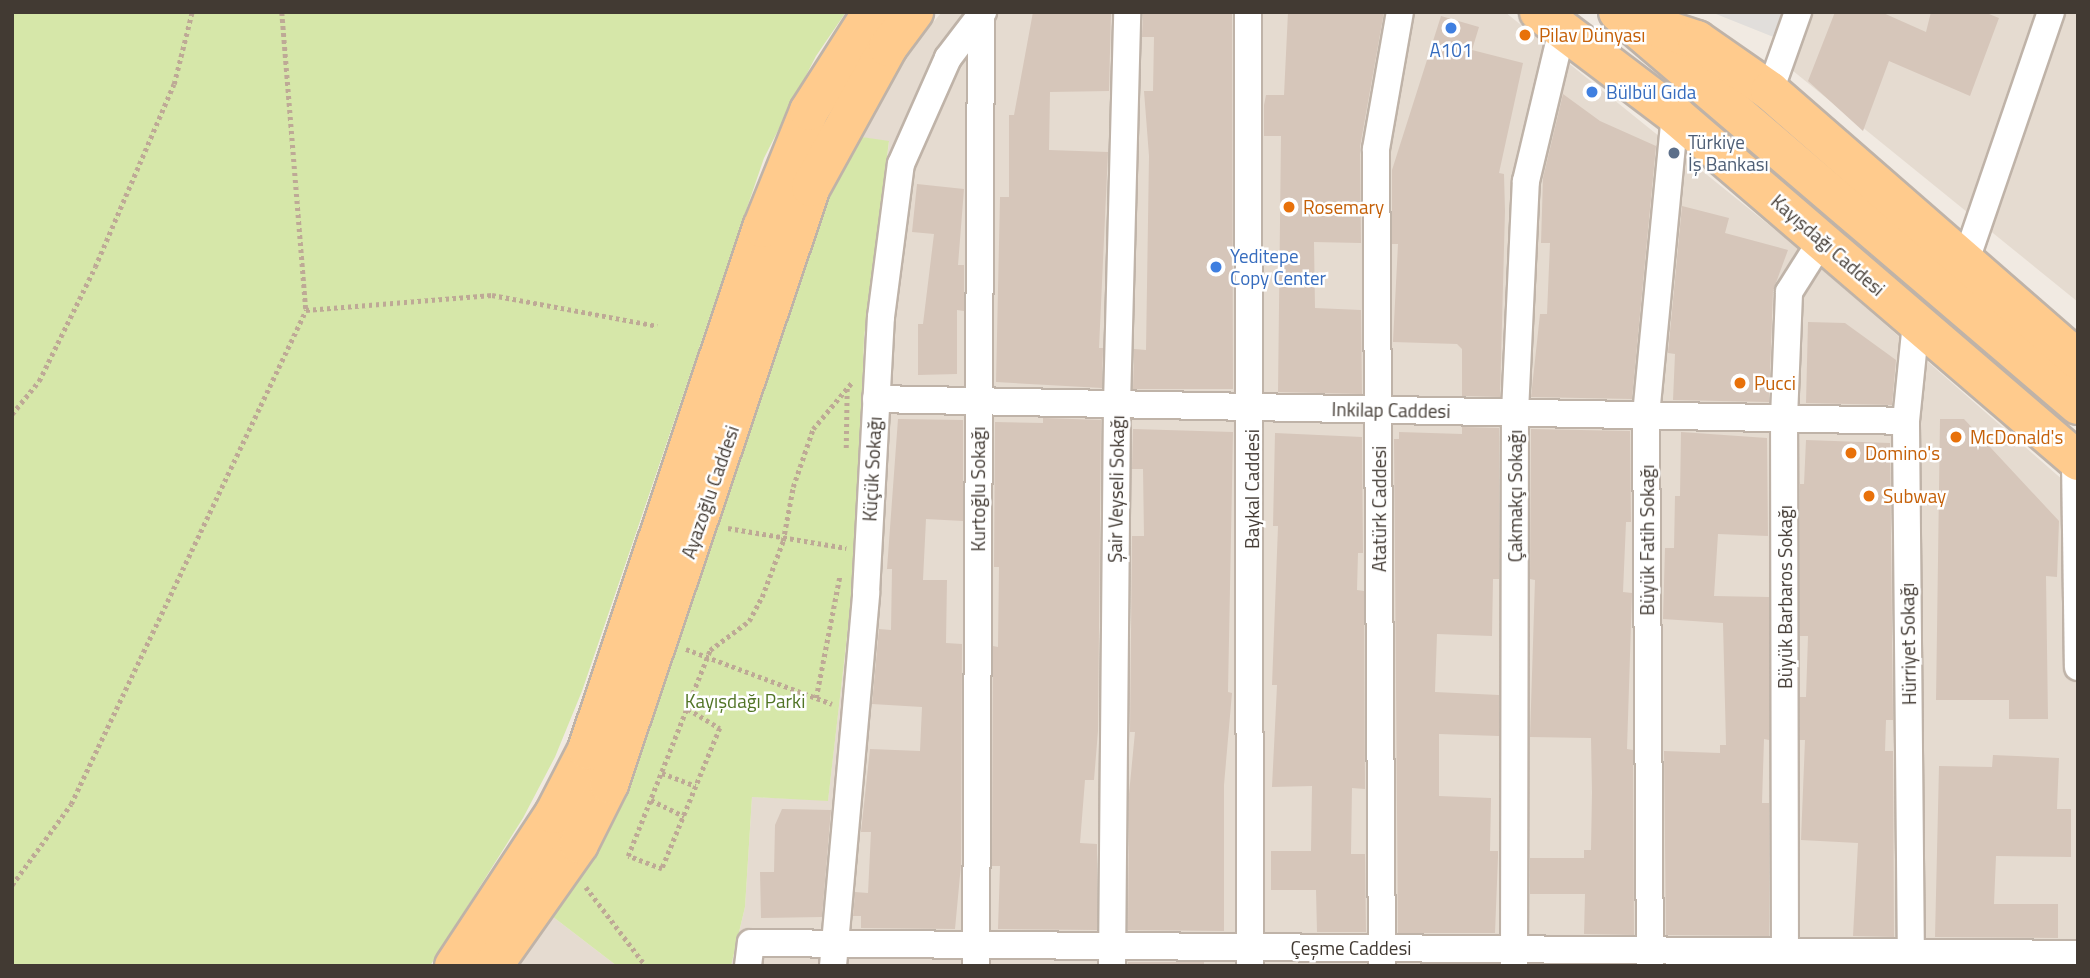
<!DOCTYPE html>
<meta charset="utf-8">
<style>
body{margin:0}
#map{position:relative;width:2090px;height:978px;overflow:hidden;background:#f1eae2;font-family:"Titillium Web",sans-serif}
div>[style]{position:absolute}
[style*='--x']{left:calc(var(--x)*1px);top:calc(var(--y)*1px);width:calc(var(--w)*1px);rotate:calc(var(--a)*1deg)}
.residential>*{inset:0;background:#e5dbd0}
.green>*{inset:0;background:#d6e7a9}
.parking>*{inset:0;background:#e1dedb}
.building>*{inset:0;background:#d6c6ba}
.path>*{height:4.5px;margin-top:-2.25px;transform-origin:0;background:repeating-linear-gradient(90deg,#bea996 0 3.5px,transparent 0 7px)}
.roads{filter:drop-shadow(2px 0 #bfb3a8) drop-shadow(-2px 0 #bfb3a8) drop-shadow(0 2px #bfb3a8) drop-shadow(0 -2px #bfb3a8)}
.street>*{height:26px;margin:-13px;padding:0 13px;transform-origin:13px;border-radius:13px;background:#fff}
.primary>*{height:38px;margin:-19px;padding:0 19px;transform-origin:19px;border-radius:19px;background:#ffcb8d}
.dots>*{width:19px;height:19px;translate:-50% -50%;box-sizing:border-box;border:4px solid #fff;border-radius:50%}
span{translate:-50% -50%;white-space:nowrap;text-align:center;line-height:1.15;-webkit-text-stroke:5px #fff;paint-order:stroke}
.food-label{font-size:19px;color:#c56008}
.left{translate:0 -50%;text-align:left}
.shop-label{font-size:19px;color:#366cbe}
.service-label{font-size:19px;color:#4e5e75}
.street-label{font-size:19px;color:#423a33}
.park-label{font-size:19px;color:#517426}
.frame{position:absolute;inset:0;border:14px solid #423a33;pointer-events:none}
</style>
<div id="map">
<div class="residential">
<i style="clip-path:polygon(942px 12px,1505px 12px,1799px 249px,2064px 481px,2078px 672px,2078px 966px,731px 966px,745px 907px,752px 797px,828px 800px,857px 551px,864px 338px,889px 142px,855px 136px,905px 55px)"></i>
<i style="clip-path:polygon(1785px 12px,2078px 12px,2078px 302px,1771px 53px)"></i>
<i style="clip-path:polygon(548px 913px,617px 966px,513px 966px)"></i>
</div>
<div class="green">
<i style="clip-path:polygon(12px 12px,846px 12px,816px 56px,764px 158px,582px 691px,555px 757px,523px 818px,430px 966px,12px 966px)"></i>
<i style="clip-path:polygon(855px 136px,889px 141px,864px 338px,857px 550px,828px 801px,752px 797px,745px 907px,731px 966px,617px 966px,548px 913px,812px 220px)"></i>
</div>
<div class="parking">
<i style="clip-path:polygon(1711px 12px,1785px 12px,1776px 38px)"></i>
</div>
<div class="building">
<i style="clip-path:polygon(1033px 12px,1111px 12px,1109px 91px,1050px 92px,1049px 150px,1108px 152px,1099px 348px,1103px 348px,1102px 388px,996px 382px,1000px 197px,1009px 197px,1009px 115px,1014px 115px)"></i>
<i style="clip-path:polygon(1143px 12px,1232px 12px,1233px 389px,1133px 389px,1134px 349px,1146px 350px,1149px 156px,1144px 91px,1153px 91px,1154px 37px,1142px 37px)"></i>
<i style="clip-path:polygon(1288px 12px,1384px 12px,1360px 147px,1361px 243px,1314px 242px,1315px 308px,1361px 310px,1362px 394px,1278px 392px,1281px 136px,1264px 136px,1264px 105px,1266px 95px,1284px 95px)"></i>
<i style="clip-path:polygon(1835px 12px,1881px 12px,1926px 32px,1931px 12px,1984px 12px,1999px 18px,1970px 96px,1889px 61px,1863px 131px,1808px 81px)"></i>
<i style="clip-path:polygon(1441px 16px,1479px 27px,1472px 50px,1523px 63px,1499px 173px,1504px 174px,1505px 211px,1500px 397px,1462px 396px,1462px 349px,1457px 344px,1393px 342px,1398px 244px,1392px 244px,1392px 170px)"></i>
<i style="clip-path:polygon(1563px 94px,1600px 121px,1656px 146px,1632px 399px,1531px 397px,1540px 314px,1547px 314px,1550px 243px,1541px 243px,1543px 178px)"></i>
<i style="clip-path:polygon(917px 184px,964px 189px,958px 265px,964px 265px,964px 311px,957px 310px,957px 374px,918px 375px,918px 324px,923px 324px,934px 234px,912px 232px)"></i>
<i style="clip-path:polygon(1682px 206px,1729px 218px,1725px 233px,1788px 250px,1773px 291px,1769px 402px,1673px 400px,1675px 354px,1668px 353px)"></i>
<i style="clip-path:polygon(1808px 322px,1845px 323px,1896px 360px,1892px 405px,1806px 403px)"></i>
<i style="clip-path:polygon(1043px 418px,1101px 420px,1098px 731px,1094px 780px,1085px 780px,1080px 843px,1097px 844px,1097px 930px,998px 929px,1000px 866px,992px 866px,993px 646px,998px 647px,999px 567px,994px 567px,995px 422px,1043px 423px)"></i>
<i style="clip-path:polygon(898px 419px,963px 420px,963px 521px,926px 519px,923px 580px,947px 580px,946px 643px,962px 644px,961px 865px,955px 929px,861px 928px,861px 916px,853px 916px,855px 892px,868px 893px,871px 832px,861px 832px,870px 749px,920px 751px,922px 707px,872px 704px,879px 629px,891px 630px,892px 569px,887px 569px)"></i>
<i style="clip-path:polygon(1940px 419px,1964px 419px,2059px 521px,2057px 577px,2046px 576px,2048px 719px,2009px 719px,2009px 700px,1936px 700px)"></i>
<i style="clip-path:polygon(1462px 427px,1499px 428px,1499px 579px,1493px 579px,1492px 636px,1437px 634px,1435px 692px,1499px 695px,1499px 736px,1439px 734px,1439px 796px,1491px 798px,1490px 851px,1498px 851px,1498px 857px,1495px 933px,1398px 933px,1394px 439px,1399px 439px,1399px 432px,1462px 434px)"></i>
<i style="clip-path:polygon(1133px 429px,1233px 432px,1228px 692px,1232px 693px,1224px 785px,1224px 931px,1128px 930px,1129px 794px,1135px 732px,1130px 732px,1132px 536px,1144px 536px,1143px 469px,1132px 469px)"></i>
<i style="clip-path:polygon(1531px 429px,1630px 431px,1631px 522px,1626px 522px,1623px 592px,1632px 593px,1627px 749px,1633px 750px,1634px 935px,1584px 934px,1585px 894px,1530px 894px,1530px 858px,1584px 858px,1584px 850px,1591px 850px,1592px 792px,1591px 738px,1530px 737px,1535px 580px,1530px 579px)"></i>
<i style="clip-path:polygon(1681px 432px,1767px 438px,1768px 536px,1718px 534px,1714px 596px,1769px 597px,1769px 740px,1764px 739px,1762px 803px,1769px 803px,1769px 936px,1666px 935px,1664px 751px,1720px 753px,1720px 745px,1726px 745px,1723px 623px,1663px 619px,1665px 548px,1674px 548px,1675px 496px,1680px 496px)"></i>
<i style="clip-path:polygon(1275px 433px,1362px 437px,1363px 553px,1358px 553px,1357px 590px,1364px 591px,1365px 789px,1352px 788px,1351px 854px,1365px 854px,1366px 932px,1317px 932px,1316px 890px,1271px 890px,1271px 851px,1311px 851px,1312px 786px,1272px 787px,1277px 685px,1272px 685px,1278px 526px,1273px 526px)"></i>
<i style="clip-path:polygon(1806px 440px,1890px 443px,1893px 720px,1886px 720px,1885px 751px,1893px 751px,1894px 937px,1853px 936px,1858px 843px,1801px 840px,1805px 740px,1800px 740px,1800px 697px,1806px 697px,1808px 636px,1800px 636px,1800px 484px,1804px 484px)"></i>
<i style="clip-path:polygon(1993px 755px,2059px 758px,2057px 809px,2071px 809px,2071px 857px,1996px 856px,1994px 904px,2058px 904px,2058px 938px,1935px 937px,1939px 766px,1992px 767px)"></i>
<i style="clip-path:polygon(782px 809px,831px 810px,822px 917px,761px 918px,760px 872px,774px 872px,775px 825px)"></i>
<i style="clip-path:polygon(1128px 962px,1204px 962px,1204px 966px,1128px 966px)"></i>
</div>
<div class="path">
<i style="--x:282;--y:12;--w:299;--a:85.4"></i>
<i style="--x:306;--y:310;--w:187;--a:-4.6"></i>
<i style="--x:492;--y:295;--w:168;--a:10.6"></i>
<i style="--x:12;--y:414;--w:43;--a:-50.7"></i>
<i style="--x:39;--y:381;--w:127;--a:-63.8"></i>
<i style="--x:95;--y:267;--w:199;--a:-66.7"></i>
<i style="--x:174;--y:84;--w:74;--a:-76"></i>
<i style="--x:846;--y:448;--w:61;--a:-89.1"></i>
<i style="--x:728;--y:528;--w:120;--a:9.6"></i>
<i style="--x:686;--y:649;--w:156;--a:20.6"></i>
<i style="--x:816;--y:698;--w:125;--a:-79"></i>
<i style="--x:688;--y:709;--w:37;--a:31"></i>
<i style="--x:720;--y:728;--w:152;--a:112.4"></i>
<i style="--x:662;--y:869;--w:36;--a:-159"></i>
<i style="--x:628;--y:856;--w:222;--a:-68.3"></i>
<i style="--x:710;--y:650;--w:49;--a:-36.6"></i>
<i style="--x:749;--y:621;--w:27;--a:-62"></i>
<i style="--x:762;--y:597;--w:60;--a:-69.4"></i>
<i style="--x:783;--y:541;--w:55;--a:-79.5"></i>
<i style="--x:793;--y:487;--w:61;--a:-71"></i>
<i style="--x:813;--y:429;--w:62;--a:-50.2"></i>
<i style="--x:662;--y:773;--w:36;--a:21"></i>
<i style="--x:651;--y:800;--w:37;--a:26"></i>
<i style="--x:12;--y:885;--w:100;--a:-53.9"></i>
<i style="--x:71;--y:804;--w:547;--a:-64.56"></i>
<i style="--x:586;--y:887;--w:99;--a:52.8"></i>
</div>
<div class="roads">
<div class="street">
<i style="--x:1248;--y:12;--w:952;--a:89.88"></i>
<i style="--x:1770;--y:91;--w:84;--a:-70.5"></i>
<i style="--x:1965;--y:263;--w:265;--a:-71.1"></i>
<i style="--x:876;--y:399;--w:1030;--a:1.22"></i>
<i style="--x:2075;--y:459;--w:208;--a:89.2"></i>
<i style="--x:1382;--y:963;--w:814;--a:-90.42"></i>
<i style="--x:1376;--y:149;--w:139;--a:-80.1"></i>
<i style="--x:748;--y:966;--w:23;--a:-83"></i>
<i style="--x:751;--y:943;--w:1327;--a:0.47"></i>
<i style="--x:833;--y:966;--w:374;--a:-84.9"></i>
<i style="--x:866;--y:593;--w:276;--a:-86.9"></i>
<i style="--x:881;--y:317;--w:154;--a:-82.6"></i>
<i style="--x:901;--y:164;--w:116;--a:-66.1"></i>
<i style="--x:948;--y:58;--w:58;--a:-52.7"></i>
<i style="--x:976;--y:966;--w:951;--a:-89.7"></i>
<i style="--x:1112;--y:966;--w:562;--a:-89.49"></i>
<i style="--x:1117;--y:404;--w:392;--a:-88.5"></i>
<i style="--x:1514;--y:966;--w:554;--a:-89.9"></i>
<i style="--x:1515;--y:412;--w:231;--a:-87.3"></i>
<i style="--x:1526;--y:181;--w:155;--a:-76.6"></i>
<i style="--x:1650;--y:966;--w:551;--a:-90.42"></i>
<i style="--x:1646;--y:415;--w:301;--a:-84.5"></i>
<i style="--x:1785;--y:966;--w:548;--a:-90.1"></i>
<i style="--x:1784;--y:418;--w:126;--a:-87.7"></i>
<i style="--x:1789;--y:292;--w:64;--a:-57.8"></i>
<i style="--x:1911;--y:966;--w:545;--a:-90.53"></i>
<i style="--x:1906;--y:421;--w:99;--a:-84.2"></i>
</div>
<div class="primary">
<i style="--x:1539;--y:12;--w:171;--a:37.1"></i>
<i style="--x:1675;--y:115;--w:531;--a:40.65"></i>
<i style="--x:1618;--y:12;--w:605;--a:40.51"></i>
<i style="--x:1639;--y:21;--w:61;--a:18.1"></i>
<i style="--x:1697;--y:40;--w:89;--a:34.9"></i>
<i style="--x:1770;--y:91;--w:409;--a:41.1"></i>
<i style="--x:454;--y:966;--w:182;--a:-56.7"></i>
<i style="--x:554;--y:814;--w:72;--a:-62.7"></i>
<i style="--x:587;--y:750;--w:551;--a:-71.47"></i>
<i style="--x:762;--y:228;--w:126;--a:-68.1"></i>
<i style="--x:809;--y:111;--w:117;--a:-57.5"></i>
<i style="--x:493;--y:966;--w:149;--a:-54.8"></i>
<i style="--x:579;--y:844;--w:67;--a:-63.4"></i>
<i style="--x:609;--y:784;--w:630;--a:-71.31"></i>
<i style="--x:811;--y:187;--w:160;--a:-61.2"></i>
<i style="--x:888;--y:47;--w:44;--a:-53.4"></i>
</div>
</div>
<div class="dots">
<i style="left:1451px;top:28px;background:#3f7fe0"></i>
<i style="left:1525px;top:35px;background:#e8710a"></i>
<i style="left:1592px;top:92px;background:#3f7fe0"></i>
<i style="left:1674px;top:153px;background:#5c6f8a"></i>
<i style="left:1289px;top:207px;background:#e8710a"></i>
<i style="left:1216px;top:267px;background:#3f7fe0"></i>
<i style="left:1740px;top:383px;background:#e8710a"></i>
<i style="left:1956px;top:437px;background:#e8710a"></i>
<i style="left:1851px;top:453px;background:#e8710a"></i>
<i style="left:1869px;top:496px;background:#e8710a"></i>
</div>
<div class="food-label">
<span class="left" style="left:1539px;top:35px">Pilav Dünyası</span>
<span class="left" style="left:1303px;top:207px">Rosemary</span>
<span class="left" style="left:1754px;top:383px">Pucci</span>
<span class="left" style="left:1970px;top:437px">McDonald's</span>
<span class="left" style="left:1865px;top:453px">Domino's</span>
<span class="left" style="left:1883px;top:496px">Subway</span>
</div>
<div class="shop-label">
<span style="left:1451px;top:50px">A101</span>
<span class="left" style="left:1606px;top:92px">Bülbül Gıda</span>
<span class="left" style="left:1230px;top:267px">Yeditepe<br>Copy Center</span>
</div>
<div class="service-label">
<span class="left" style="left:1688px;top:153px">Türkiye<br>İş Bankası</span>
</div>
<div class="street-label">
<span style="left:1828px;top:245px;rotate:41deg">Kayışdağı Caddesi</span>
<span style="left:1391px;top:410px;rotate:1deg">Inkilap Caddesi</span>
<span style="left:872px;top:469px;rotate:-87deg">Küçük Sokağı</span>
<span style="left:978px;top:489px;rotate:-90deg">Kurtoğlu Sokağı</span>
<span style="left:1116px;top:489px;rotate:-89deg">Şair Veyseli Sokağı</span>
<span style="left:1252px;top:489px;rotate:-90deg">Baykal Caddesi</span>
<span style="left:710px;top:492px;rotate:-71deg">Ayazoğlu Caddesi</span>
<span style="left:1515px;top:496px;rotate:-90deg">Çakmakçı Sokağı</span>
<span style="left:1379px;top:509px;rotate:-90deg">Atatürk Caddesi</span>
<span style="left:1647px;top:540px;rotate:-90deg">Büyük Fatih Sokağı</span>
<span style="left:1785px;top:597px;rotate:-90deg">Büyük Barbaros Sokağı</span>
<span style="left:1908px;top:644px;rotate:-91deg">Hürriyet Sokağı</span>
<span style="left:1351px;top:948px">Çeşme Caddesi</span>
</div>
<div class="park-label">
<span style="left:745px;top:701px">Kayışdağı Parki</span>
</div>
<div class="frame"></div>
</div>
